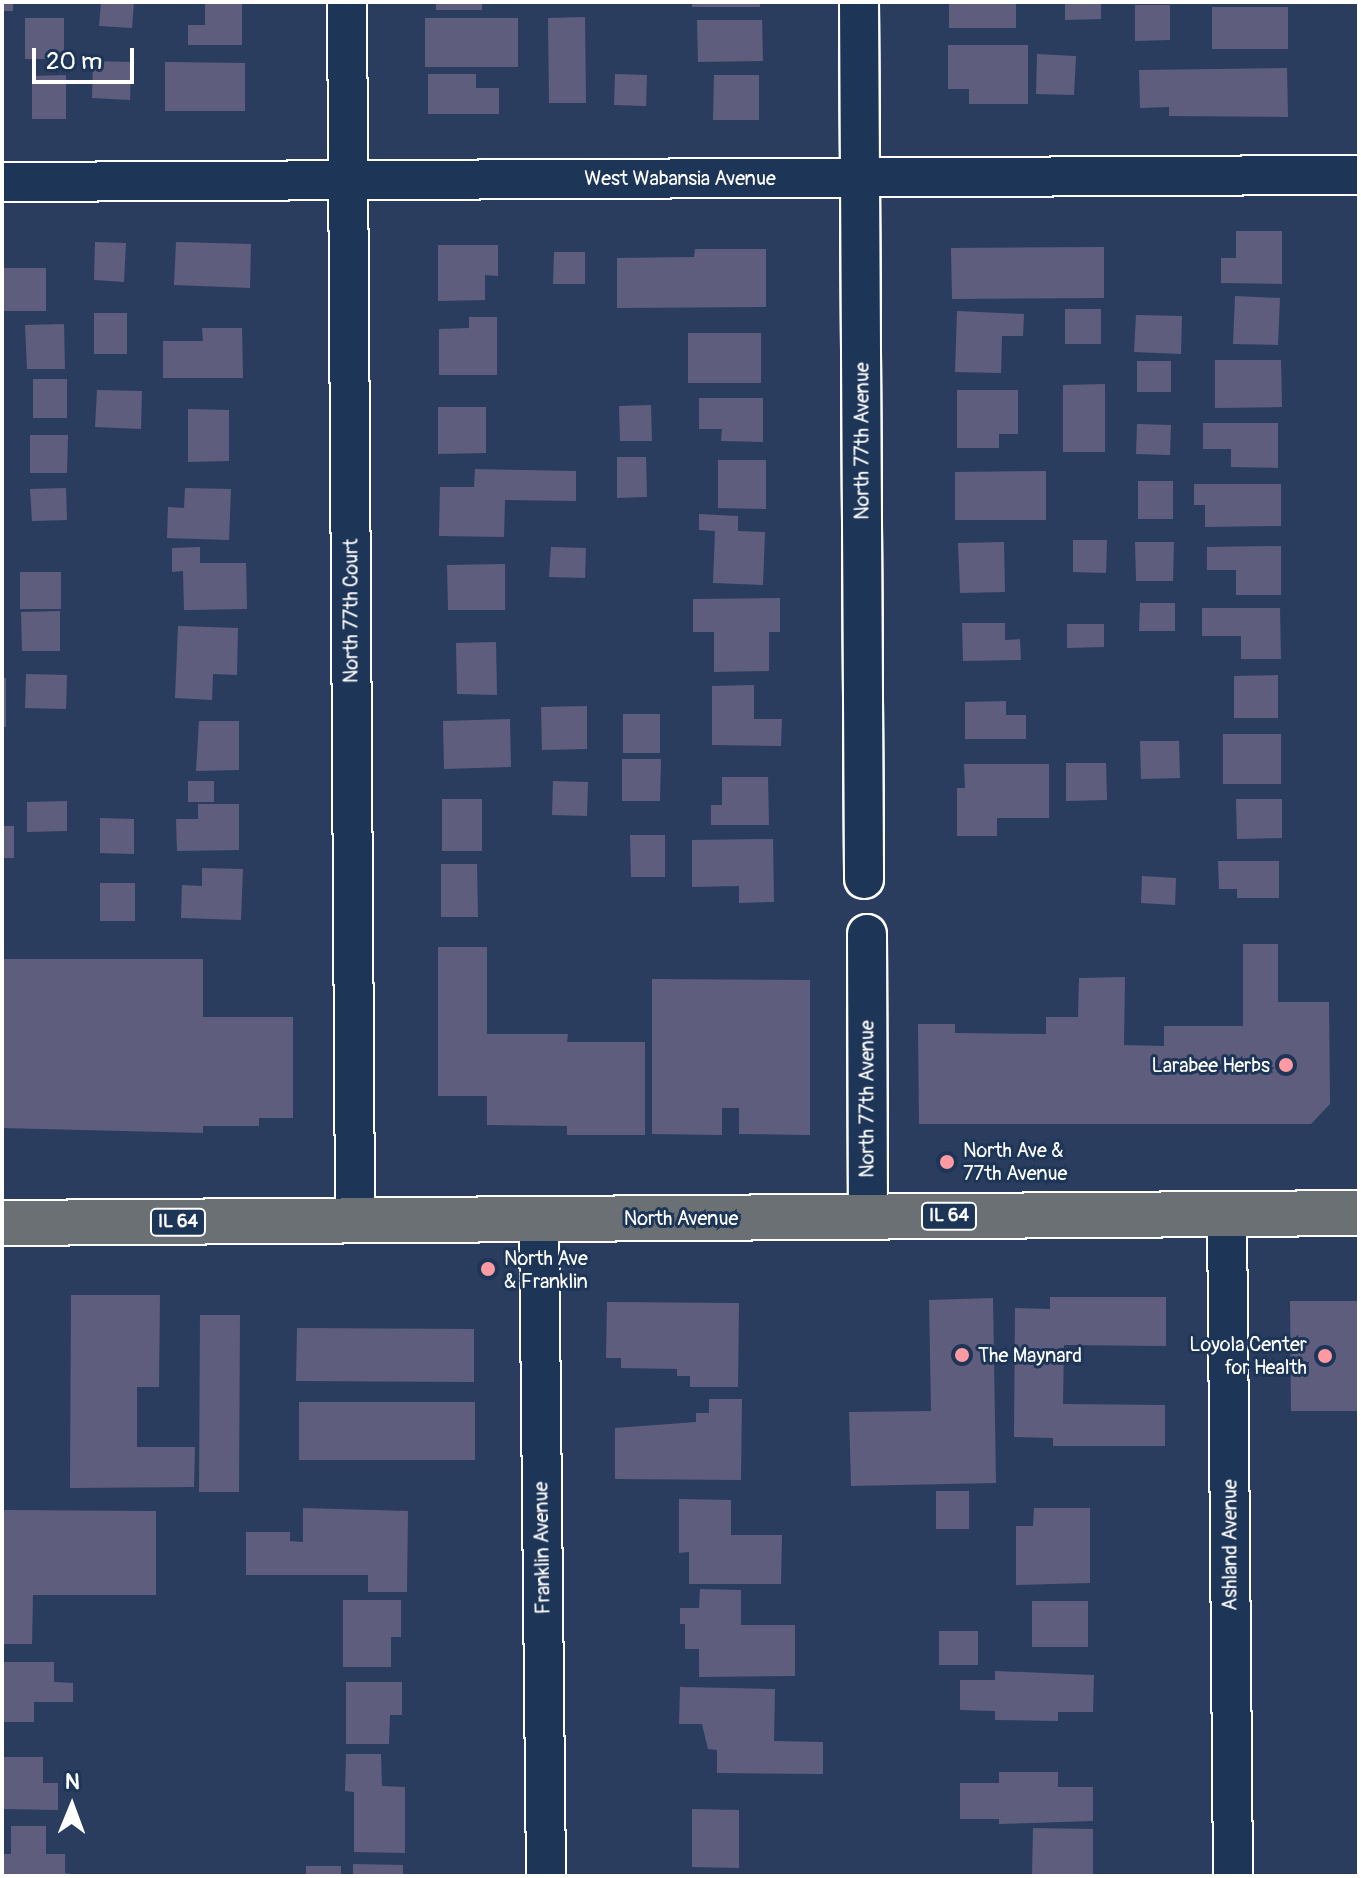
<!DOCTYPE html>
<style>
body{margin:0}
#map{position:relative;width:1361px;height:1878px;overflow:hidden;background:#2a3d5f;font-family:Pangolin,sans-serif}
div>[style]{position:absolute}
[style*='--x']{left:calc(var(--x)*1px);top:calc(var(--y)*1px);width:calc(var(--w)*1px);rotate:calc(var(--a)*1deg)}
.building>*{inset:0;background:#5f5d7e}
.roads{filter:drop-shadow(2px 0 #fff) drop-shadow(-2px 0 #fff) drop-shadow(0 2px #fff) drop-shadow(0 -2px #fff)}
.minor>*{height:38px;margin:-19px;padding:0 19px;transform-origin:19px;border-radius:19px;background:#1d3557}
.primary>*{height:44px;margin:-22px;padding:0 22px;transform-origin:22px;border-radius:22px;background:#6a7074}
.dots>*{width:22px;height:22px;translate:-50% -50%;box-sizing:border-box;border:4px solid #1d3557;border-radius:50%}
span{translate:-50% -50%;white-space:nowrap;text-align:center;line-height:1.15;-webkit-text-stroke:6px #1d3557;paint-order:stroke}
.shield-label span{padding:2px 6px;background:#1d3557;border:2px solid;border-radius:6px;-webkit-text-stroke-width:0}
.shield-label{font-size:18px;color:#fff;font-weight:700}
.street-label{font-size:20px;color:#fff}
.poi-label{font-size:20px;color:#fff}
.right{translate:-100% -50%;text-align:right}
.left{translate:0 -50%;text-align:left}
.frame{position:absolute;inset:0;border:4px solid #fff;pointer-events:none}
.north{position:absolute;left:32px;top:1766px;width:80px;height:80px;-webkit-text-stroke:6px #1d3557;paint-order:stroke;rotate:1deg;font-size:22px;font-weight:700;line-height:32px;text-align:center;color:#fff}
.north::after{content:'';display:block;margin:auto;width:28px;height:36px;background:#fff;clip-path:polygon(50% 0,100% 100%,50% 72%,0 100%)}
.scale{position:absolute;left:32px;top:48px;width:102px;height:36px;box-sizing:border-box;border:4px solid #fff;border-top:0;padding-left:10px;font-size:24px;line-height:28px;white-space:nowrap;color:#fff;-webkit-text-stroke:6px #1d3557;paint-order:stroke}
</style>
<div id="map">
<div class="building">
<i style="clip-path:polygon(2px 2px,13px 2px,13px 11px,2px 11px)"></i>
<i style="clip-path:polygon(101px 2px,134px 2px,132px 28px,99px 26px)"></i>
<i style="clip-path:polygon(205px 2px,242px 2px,242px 45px,188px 45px,188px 25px,205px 25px)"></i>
<i style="clip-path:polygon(436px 2px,482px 2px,482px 10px,436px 10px)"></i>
<i style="clip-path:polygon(692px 2px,760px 2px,760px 7px,692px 7px)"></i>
<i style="clip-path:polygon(949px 2px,1016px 2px,1016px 28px,949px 28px)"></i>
<i style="clip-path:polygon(1065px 2px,1101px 2px,1101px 19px,1065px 20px)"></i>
<i style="clip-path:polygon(1135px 5px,1170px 5px,1170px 40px,1135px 41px)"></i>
<i style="clip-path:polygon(1212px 7px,1288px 7px,1288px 49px,1212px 49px)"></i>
<i style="clip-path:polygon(585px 17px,586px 103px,549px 103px,548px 18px)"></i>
<i style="clip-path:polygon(25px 18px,64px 18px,64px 59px,25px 59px)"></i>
<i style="clip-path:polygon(425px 18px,518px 18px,518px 67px,425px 67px)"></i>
<i style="clip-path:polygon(697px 20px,762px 20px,763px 61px,698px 62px)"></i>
<i style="clip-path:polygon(948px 45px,1028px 45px,1028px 104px,969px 104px,969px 89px,948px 89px)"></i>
<i style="clip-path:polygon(1037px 54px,1076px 56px,1074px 95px,1036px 94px)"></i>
<i style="clip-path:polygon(93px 61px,131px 62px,130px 100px,92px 98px)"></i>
<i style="clip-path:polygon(165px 62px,245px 63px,245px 111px,165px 111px)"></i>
<i style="clip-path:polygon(1287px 68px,1288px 117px,1169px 116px,1169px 107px,1140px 108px,1139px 70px)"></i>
<i style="clip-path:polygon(428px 74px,476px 74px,476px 88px,499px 88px,499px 114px,428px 114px)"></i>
<i style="clip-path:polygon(615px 74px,647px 75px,646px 106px,614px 105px)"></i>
<i style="clip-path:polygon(66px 75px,66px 119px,32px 119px,32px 76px)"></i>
<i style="clip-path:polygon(714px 75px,759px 75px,759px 120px,713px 120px)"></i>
<i style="clip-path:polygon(1236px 231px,1282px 231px,1282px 284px,1221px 283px,1221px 258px,1236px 258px)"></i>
<i style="clip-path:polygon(95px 242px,126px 243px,124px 282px,94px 280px)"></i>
<i style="clip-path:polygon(176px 242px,251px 244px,250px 288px,174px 285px)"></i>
<i style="clip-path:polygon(438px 245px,498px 245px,498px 276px,485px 275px,485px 300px,438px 301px)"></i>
<i style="clip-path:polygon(1104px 247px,1104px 298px,952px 299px,951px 248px)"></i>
<i style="clip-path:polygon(695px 249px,766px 249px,766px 307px,617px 308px,617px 258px,694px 257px)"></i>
<i style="clip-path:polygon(554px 252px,585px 252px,585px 284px,553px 284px)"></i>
<i style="clip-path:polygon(2px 268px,46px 268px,46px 311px,2px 311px)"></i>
<i style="clip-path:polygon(1235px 296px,1280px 298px,1278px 345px,1233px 344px)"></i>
<i style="clip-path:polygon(1065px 309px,1101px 309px,1101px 344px,1065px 344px)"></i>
<i style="clip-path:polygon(957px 311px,1024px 314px,1023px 336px,1002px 336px,1001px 373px,955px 372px)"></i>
<i style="clip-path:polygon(94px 313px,127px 313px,127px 354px,94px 354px)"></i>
<i style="clip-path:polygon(1136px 315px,1182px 316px,1181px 354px,1134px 352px)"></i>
<i style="clip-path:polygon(469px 317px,497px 317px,497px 375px,439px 375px,439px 329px,469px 328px)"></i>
<i style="clip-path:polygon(64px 324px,65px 369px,27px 369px,25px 325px)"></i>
<i style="clip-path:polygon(202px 328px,242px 328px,243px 378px,163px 378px,163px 341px,203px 341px)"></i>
<i style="clip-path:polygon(688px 333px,761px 333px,761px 383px,688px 383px)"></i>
<i style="clip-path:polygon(1215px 360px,1281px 360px,1282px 407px,1215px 408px)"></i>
<i style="clip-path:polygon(1137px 361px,1171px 361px,1171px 392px,1137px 392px)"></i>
<i style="clip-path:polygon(33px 379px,67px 379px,67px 418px,33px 418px)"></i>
<i style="clip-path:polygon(1105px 384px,1105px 452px,1063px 452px,1063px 385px)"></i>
<i style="clip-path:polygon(97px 390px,142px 391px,141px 429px,95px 427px)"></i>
<i style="clip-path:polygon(957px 390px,1018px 390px,1018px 434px,999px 434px,999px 448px,957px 448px)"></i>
<i style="clip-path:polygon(699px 398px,763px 398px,763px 442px,721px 441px,722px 429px,699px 429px)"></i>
<i style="clip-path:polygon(651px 405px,652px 441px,620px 441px,619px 406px)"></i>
<i style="clip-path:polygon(438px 407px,486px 407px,486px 453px,438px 454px)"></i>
<i style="clip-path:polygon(188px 409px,229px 410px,229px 461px,188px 462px)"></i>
<i style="clip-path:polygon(1203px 423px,1278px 423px,1278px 468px,1231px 467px,1231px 449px,1203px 449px)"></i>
<i style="clip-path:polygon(1137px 424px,1171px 425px,1170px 455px,1136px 454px)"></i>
<i style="clip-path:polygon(30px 435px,68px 435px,67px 473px,30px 473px)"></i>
<i style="clip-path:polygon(617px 457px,646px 457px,647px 497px,617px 498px)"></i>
<i style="clip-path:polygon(718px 460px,766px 460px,766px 509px,718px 508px)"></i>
<i style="clip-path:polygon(475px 469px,576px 471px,576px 501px,505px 500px,504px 537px,439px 536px,440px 487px,474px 487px)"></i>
<i style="clip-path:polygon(1046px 471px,1046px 520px,955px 520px,955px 472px)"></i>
<i style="clip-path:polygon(1138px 481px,1173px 481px,1173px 519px,1138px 519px)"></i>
<i style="clip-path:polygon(1194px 484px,1281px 484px,1281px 526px,1205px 527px,1205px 505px,1194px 505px)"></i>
<i style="clip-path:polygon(66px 488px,67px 520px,32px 521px,30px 489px)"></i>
<i style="clip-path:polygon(185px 488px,231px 489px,229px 540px,167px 538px,168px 507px,184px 508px)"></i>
<i style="clip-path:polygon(699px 514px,738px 516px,738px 531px,765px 532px,763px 585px,713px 583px,715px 531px,699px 530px)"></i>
<i style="clip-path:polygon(1073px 540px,1107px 540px,1106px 573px,1073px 572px)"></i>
<i style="clip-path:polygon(1004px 542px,1005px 592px,960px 593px,958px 543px)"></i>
<i style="clip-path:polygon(1135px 542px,1174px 542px,1173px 581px,1136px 581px)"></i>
<i style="clip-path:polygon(1281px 546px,1281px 595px,1236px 595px,1236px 570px,1207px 570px,1207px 547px)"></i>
<i style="clip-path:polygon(200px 547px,200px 563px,246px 563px,247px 609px,184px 610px,183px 571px,172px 572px,172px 548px)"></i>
<i style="clip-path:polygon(551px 547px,586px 548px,585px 578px,549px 577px)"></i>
<i style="clip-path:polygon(505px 564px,505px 610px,448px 610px,447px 565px)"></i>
<i style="clip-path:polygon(20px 572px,61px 572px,61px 609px,20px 609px)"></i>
<i style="clip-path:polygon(780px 598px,780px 632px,769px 632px,769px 671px,714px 672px,714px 632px,693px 632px,693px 599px)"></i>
<i style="clip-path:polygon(1140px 603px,1175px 603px,1175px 631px,1139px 631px)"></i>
<i style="clip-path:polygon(1202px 608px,1280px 608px,1281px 659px,1241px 659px,1241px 636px,1202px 636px)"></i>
<i style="clip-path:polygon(60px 611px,60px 651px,22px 651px,21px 612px)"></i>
<i style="clip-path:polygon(962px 623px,1005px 623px,1005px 640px,1020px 639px,1021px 660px,963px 661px)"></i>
<i style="clip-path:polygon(1067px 624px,1104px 624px,1104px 647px,1067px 648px)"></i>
<i style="clip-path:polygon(178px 626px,238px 628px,237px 675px,213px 674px,212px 700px,175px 698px)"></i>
<i style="clip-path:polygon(496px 642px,497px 695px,457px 694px,456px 643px)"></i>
<i style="clip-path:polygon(26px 674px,67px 675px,66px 709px,25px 708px)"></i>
<i style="clip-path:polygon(1278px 675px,1278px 718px,1234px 718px,1234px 676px)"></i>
<i style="clip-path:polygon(2px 678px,6px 678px,6px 727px,2px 727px)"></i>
<i style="clip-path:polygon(754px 685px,754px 719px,782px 719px,781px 746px,712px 745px,712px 686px)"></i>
<i style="clip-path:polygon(1006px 701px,1006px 715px,1026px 715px,1026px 739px,965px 739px,965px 702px)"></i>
<i style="clip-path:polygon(587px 706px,587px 749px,542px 750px,541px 707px)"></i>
<i style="clip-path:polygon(623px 714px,660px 714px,660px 753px,623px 753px)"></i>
<i style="clip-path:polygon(510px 719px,511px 767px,444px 769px,443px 721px)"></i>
<i style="clip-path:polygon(199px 721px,239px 721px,239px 770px,196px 771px)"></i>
<i style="clip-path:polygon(1223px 734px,1281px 734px,1281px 784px,1223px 784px)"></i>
<i style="clip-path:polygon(1140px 741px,1179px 741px,1180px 778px,1141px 779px)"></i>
<i style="clip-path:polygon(622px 759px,661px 759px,660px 801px,622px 801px)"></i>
<i style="clip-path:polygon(1066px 763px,1106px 763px,1107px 800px,1066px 801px)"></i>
<i style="clip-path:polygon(964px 764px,1049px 764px,1049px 818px,997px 818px,997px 836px,957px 836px,957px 788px,965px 788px)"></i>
<i style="clip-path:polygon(722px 777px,768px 777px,769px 825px,711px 825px,711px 805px,722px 805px)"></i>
<i style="clip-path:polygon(188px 781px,214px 781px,214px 802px,188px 802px)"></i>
<i style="clip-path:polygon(553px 781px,588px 782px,587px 816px,552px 815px)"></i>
<i style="clip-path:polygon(442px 799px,482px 799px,482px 851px,442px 851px)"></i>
<i style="clip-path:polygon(1236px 799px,1282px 799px,1282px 838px,1237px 839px)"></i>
<i style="clip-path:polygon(67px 801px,67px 831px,27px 832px,27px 802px)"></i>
<i style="clip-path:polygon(198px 804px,239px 804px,239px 850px,177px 851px,176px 819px,198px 819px)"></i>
<i style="clip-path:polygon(100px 818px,134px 819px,134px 854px,100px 853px)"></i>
<i style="clip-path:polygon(2px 826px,14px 826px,14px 858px,2px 858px)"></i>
<i style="clip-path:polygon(630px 835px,665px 835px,665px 877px,631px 877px)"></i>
<i style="clip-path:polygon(773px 839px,774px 902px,739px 903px,739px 886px,692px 887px,692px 840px)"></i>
<i style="clip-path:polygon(1218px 861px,1279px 861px,1279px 898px,1237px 898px,1237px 889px,1219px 889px)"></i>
<i style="clip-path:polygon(441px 864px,477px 864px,478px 917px,441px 917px)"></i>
<i style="clip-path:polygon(202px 868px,243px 869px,241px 920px,181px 918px,182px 885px,202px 886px)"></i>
<i style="clip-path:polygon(1142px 876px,1176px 878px,1175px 905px,1141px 903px)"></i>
<i style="clip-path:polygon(100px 883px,135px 883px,135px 921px,100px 921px)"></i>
<i style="clip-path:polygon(1243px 944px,1278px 944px,1278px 1002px,1329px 1002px,1330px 1104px,1311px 1124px,919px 1124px,918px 1024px,955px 1024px,955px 1033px,1046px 1034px,1046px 1017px,1078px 1017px,1079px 978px,1125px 977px,1124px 1045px,1164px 1046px,1164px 1026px,1243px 1026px)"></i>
<i style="clip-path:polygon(438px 947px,487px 947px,487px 1034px,568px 1034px,567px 1042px,645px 1042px,645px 1135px,567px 1135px,567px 1126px,487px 1125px,487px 1096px,438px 1096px)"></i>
<i style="clip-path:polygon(2px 959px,203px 959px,203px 1017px,293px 1017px,293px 1118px,259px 1118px,259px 1126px,203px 1126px,203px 1133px,2px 1128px)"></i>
<i style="clip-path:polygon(652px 979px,810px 980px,810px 1135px,739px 1134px,739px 1108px,722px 1108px,722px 1135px,652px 1134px)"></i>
<i style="clip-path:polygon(71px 1295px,160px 1295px,159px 1387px,137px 1387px,137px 1447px,195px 1447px,194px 1487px,70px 1488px)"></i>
<i style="clip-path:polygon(1050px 1297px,1166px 1297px,1166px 1346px,1064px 1345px,1063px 1404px,1165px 1405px,1165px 1446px,1053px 1446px,1053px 1438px,1014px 1437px,1015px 1308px,1050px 1309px)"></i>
<i style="clip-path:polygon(993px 1298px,996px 1483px,851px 1486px,849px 1412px,931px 1411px,929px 1300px)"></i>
<i style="clip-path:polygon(1290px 1301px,1359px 1301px,1359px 1411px,1291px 1411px)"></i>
<i style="clip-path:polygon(607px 1302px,739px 1303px,738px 1387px,690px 1387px,690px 1376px,677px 1376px,677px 1369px,621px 1368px,621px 1358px,606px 1358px)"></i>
<i style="clip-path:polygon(200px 1315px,240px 1315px,239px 1492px,199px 1492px)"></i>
<i style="clip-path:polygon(297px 1328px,474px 1329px,474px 1382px,296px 1381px)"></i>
<i style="clip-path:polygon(709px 1399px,742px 1399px,741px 1480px,615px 1479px,615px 1428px,696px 1422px,696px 1413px,709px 1413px)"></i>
<i style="clip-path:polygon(299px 1402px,475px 1402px,475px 1460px,299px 1460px)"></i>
<i style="clip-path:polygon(936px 1491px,969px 1491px,969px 1529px,936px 1529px)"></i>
<i style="clip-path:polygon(679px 1499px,731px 1500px,731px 1535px,782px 1535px,781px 1584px,689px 1584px,689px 1552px,679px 1553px)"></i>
<i style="clip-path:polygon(303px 1508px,408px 1511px,407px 1592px,368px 1592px,368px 1575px,246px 1575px,246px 1532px,290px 1532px,290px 1541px,303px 1542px)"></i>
<i style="clip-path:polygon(1034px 1508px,1090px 1508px,1090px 1583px,1016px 1585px,1016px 1526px,1033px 1526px)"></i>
<i style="clip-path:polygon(2px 1510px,156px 1511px,156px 1595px,33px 1595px,32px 1644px,2px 1644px)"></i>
<i style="clip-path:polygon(700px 1589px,741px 1590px,741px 1625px,795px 1625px,795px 1676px,699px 1677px,699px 1649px,685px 1649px,685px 1624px,680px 1624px,680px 1608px,699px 1608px)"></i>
<i style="clip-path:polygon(343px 1600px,401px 1600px,401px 1637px,391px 1637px,391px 1667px,343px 1667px)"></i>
<i style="clip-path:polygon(1032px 1601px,1088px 1601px,1088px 1647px,1032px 1647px)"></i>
<i style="clip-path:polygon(939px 1631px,978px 1631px,978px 1665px,939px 1665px)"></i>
<i style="clip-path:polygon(2px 1662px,54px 1662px,54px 1682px,73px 1683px,73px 1702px,34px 1702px,34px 1722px,2px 1722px)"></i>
<i style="clip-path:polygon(995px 1671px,1094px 1675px,1093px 1712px,1058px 1712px,1058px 1721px,995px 1720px,995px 1711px,960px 1710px,960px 1680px,995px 1680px)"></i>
<i style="clip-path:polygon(346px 1682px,402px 1682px,402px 1715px,390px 1715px,389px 1744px,346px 1744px)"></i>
<i style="clip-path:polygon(680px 1687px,775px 1689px,774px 1741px,823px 1742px,823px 1774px,717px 1773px,717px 1750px,708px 1749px,702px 1724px,679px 1724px)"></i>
<i style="clip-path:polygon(346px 1754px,381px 1754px,382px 1786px,405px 1787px,405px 1853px,354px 1852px,354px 1792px,345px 1791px)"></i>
<i style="clip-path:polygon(2px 1757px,43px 1757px,43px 1783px,58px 1783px,58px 1810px,2px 1809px)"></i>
<i style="clip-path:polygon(999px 1772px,1058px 1772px,1058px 1787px,1093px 1787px,1093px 1821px,999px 1824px,999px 1819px,960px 1819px,960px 1783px,999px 1783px)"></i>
<i style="clip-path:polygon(692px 1809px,739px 1810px,739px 1868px,692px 1867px)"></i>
<i style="clip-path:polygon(11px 1826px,46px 1826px,46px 1854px,65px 1854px,65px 1873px,83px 1876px,2px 1876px,2px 1854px,11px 1854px)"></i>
<i style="clip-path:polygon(1033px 1828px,1093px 1829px,1093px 1876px,1032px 1876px)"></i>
<i style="clip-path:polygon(353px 1864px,403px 1865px,403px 1876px,353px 1876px)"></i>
<i style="clip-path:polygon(306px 1866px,341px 1866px,341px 1876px,306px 1876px)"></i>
</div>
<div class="roads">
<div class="minor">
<i style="--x:347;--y:2;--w:1218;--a:89.62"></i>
<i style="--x:859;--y:2;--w:877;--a:89.67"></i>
<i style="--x:2;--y:182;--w:1357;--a:-0.3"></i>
<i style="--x:867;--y:934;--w:283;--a:89.8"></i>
<i style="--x:1227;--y:1214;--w:662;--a:89.48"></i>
<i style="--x:539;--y:1219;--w:657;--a:89.39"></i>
</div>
<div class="primary">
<i style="--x:2;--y:1223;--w:1357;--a:-0.42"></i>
</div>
</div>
<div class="dots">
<i style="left:1286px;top:1065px;background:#ff9aa2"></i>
<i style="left:947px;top:1162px;background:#ff9aa2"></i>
<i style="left:488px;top:1269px;background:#ff9aa2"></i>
<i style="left:962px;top:1355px;background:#ff9aa2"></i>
<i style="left:1325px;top:1356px;background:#ff9aa2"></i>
</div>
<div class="shield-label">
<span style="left:949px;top:1216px">IL 64</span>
<span style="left:178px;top:1222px">IL 64</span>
</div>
<div class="street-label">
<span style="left:680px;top:178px">West Wabansia Avenue</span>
<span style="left:862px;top:441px;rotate:-90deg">North 77th Avenue</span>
<span style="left:351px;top:611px;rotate:-90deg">North 77th Court</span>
<span style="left:867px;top:1099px;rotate:-90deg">North 77th Avenue</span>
<span style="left:681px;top:1218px">North Avenue</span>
<span style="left:1230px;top:1545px;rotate:-90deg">Ashland Avenue</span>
<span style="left:542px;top:1548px;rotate:-91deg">Franklin Avenue</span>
</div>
<div class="poi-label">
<span class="right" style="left:1270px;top:1065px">Larabee Herbs</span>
<span class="left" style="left:963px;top:1162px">North Ave &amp;<br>77th Avenue</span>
<span class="left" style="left:504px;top:1270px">North Ave<br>&amp; Franklin</span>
<span class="right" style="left:1307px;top:1356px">Loyola Center<br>for Health</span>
<span class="left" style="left:978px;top:1355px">The Maynard</span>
</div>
<div class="frame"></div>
<div class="north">N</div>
<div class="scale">20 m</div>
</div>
